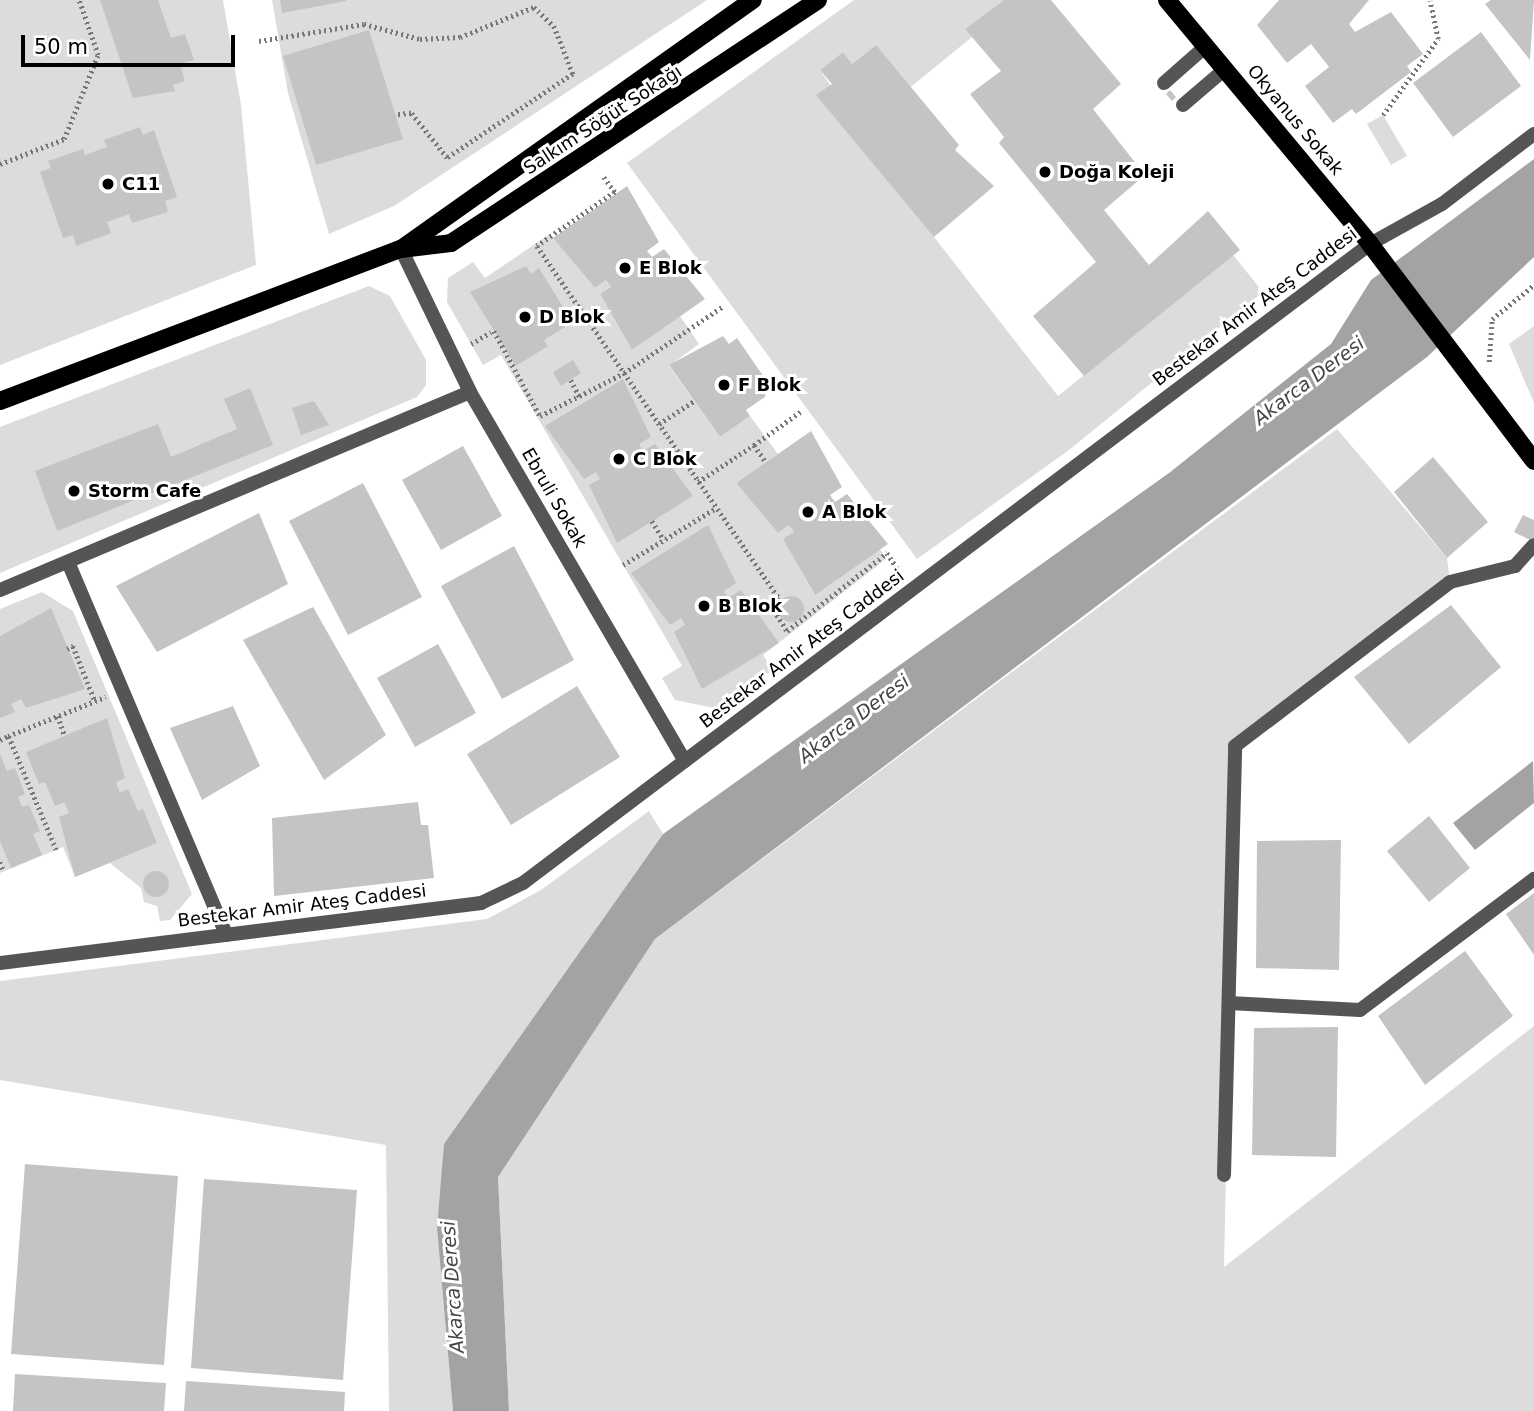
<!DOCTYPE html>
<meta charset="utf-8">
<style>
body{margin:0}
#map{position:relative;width:1534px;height:1411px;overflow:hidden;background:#fff;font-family:"DejaVu Sans",sans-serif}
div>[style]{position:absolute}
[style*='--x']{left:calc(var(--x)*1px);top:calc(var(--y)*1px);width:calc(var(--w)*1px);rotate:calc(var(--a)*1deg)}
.green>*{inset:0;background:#dcdcdc}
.water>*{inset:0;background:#a3a3a3}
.building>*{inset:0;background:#c4c4c4}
.round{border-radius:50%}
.path>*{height:4.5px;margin-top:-2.25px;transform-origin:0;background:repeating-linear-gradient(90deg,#777 0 2px,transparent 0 5.5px)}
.lane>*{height:14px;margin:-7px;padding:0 7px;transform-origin:7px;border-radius:7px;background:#555}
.street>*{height:14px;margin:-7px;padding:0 7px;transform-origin:7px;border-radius:7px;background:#555}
.primary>*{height:18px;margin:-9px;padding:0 9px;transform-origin:9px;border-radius:9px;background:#000}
.dots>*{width:19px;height:19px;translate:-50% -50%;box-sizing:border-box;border:4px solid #fff;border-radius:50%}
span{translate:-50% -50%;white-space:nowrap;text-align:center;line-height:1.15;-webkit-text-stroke:6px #fff;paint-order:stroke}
.street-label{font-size:18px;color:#000}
.poi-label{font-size:18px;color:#000;font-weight:700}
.left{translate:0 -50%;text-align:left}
.water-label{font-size:19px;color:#444;font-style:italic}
.scale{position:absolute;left:21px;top:35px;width:214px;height:32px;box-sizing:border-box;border:4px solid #000;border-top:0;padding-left:9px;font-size:21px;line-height:24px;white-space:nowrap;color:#000;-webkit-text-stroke:5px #fff;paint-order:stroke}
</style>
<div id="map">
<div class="green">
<i style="clip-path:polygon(0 0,223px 0,241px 105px,256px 265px,0 365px)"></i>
<i style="clip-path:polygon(272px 0,707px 0,394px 206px,329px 234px,288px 93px)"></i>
<i style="clip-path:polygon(854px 0,1004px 0,965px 29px,972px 37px,907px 90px,876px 45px,852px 64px,843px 52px,820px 70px,934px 237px,1058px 396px,1233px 255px,1263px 292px,1069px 450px,917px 559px,627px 163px)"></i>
<i style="clip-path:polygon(1383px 115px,1407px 156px,1391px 165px,1367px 124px)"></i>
<i style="clip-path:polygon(550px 234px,595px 288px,606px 280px,611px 287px,600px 294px,632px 350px,680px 316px,699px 344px,669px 366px,720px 437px,750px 416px,778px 454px,736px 483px,778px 533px,789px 525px,794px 532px,784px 540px,814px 594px,880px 549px,886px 559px,763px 655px,773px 670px,719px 709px,675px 700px,662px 678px,682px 666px,501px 355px,483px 365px,447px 302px,448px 278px,473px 262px,485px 278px)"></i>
<i style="clip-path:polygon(369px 286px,390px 296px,426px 360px,426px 385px,417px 397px,0 573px,0 427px)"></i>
<i style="clip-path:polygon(1534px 326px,1534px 403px,1509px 344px)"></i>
<i style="clip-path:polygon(1337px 429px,1447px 558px,1450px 582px,1235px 746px,1224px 1267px,1534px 1026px,1534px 1411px,509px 1411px,498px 1176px,655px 939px)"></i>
<i style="clip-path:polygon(42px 592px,73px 611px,192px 894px,170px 920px,160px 921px,157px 906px,144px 902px,141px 888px,110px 863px,75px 877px,63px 847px,0 873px,0 609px)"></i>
<i style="clip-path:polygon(649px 811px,663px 834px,482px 1090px,437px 1228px,453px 1411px,389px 1411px,386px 1145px,0 1080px,0 981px,487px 919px,541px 890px)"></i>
</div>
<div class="water">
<i style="clip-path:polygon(1534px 159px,1534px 257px,1427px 357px,655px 939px,498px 1177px,509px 1411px,453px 1411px,437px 1228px,444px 1144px,663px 834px,1169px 473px,1331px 344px,1371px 280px)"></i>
<i style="clip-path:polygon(1533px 761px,1534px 803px,1475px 850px,1453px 823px)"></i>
</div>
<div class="building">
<i style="clip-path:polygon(100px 0,158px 0,171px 38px,185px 34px,194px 60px,180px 64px,185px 81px,173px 85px,175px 91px,133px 98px)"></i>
<i style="clip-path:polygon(280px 0,346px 0,346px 1px,282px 13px)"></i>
<i style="clip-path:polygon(1004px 0,1051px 0,1121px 84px,1093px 109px,1145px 175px,1104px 210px,1149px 265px,1208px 211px,1240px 250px,1084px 376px,1033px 316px,1096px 262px,999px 143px,1004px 137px,970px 94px,1001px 71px,965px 29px)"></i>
<i style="clip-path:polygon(1279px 0,1369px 0,1349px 24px,1355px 32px,1391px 12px,1423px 54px,1407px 66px,1411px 72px,1356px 114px,1352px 109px,1333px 123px,1305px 86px,1329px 67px,1311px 44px,1287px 63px,1257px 25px)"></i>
<i style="clip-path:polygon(1491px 0,1534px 0,1530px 60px,1485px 4px)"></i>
<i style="clip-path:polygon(369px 30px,403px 139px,316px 165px,283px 56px)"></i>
<i style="clip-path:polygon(1481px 32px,1521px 86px,1453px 137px,1413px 83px)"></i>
<i style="clip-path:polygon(876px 45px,959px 145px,955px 150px,994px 186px,934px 237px,816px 95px,832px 84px,820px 70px,843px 52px,852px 64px)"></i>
<i style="clip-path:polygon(1170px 90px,1176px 97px,1172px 101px,1166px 94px)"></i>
<i style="clip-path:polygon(140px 127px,143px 135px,154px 130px,177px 197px,165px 201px,168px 212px,132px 223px,129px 214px,107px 222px,111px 233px,76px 246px,73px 235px,63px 238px,40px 172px,51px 168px,48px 161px,83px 149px,85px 155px,107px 147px,104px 140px)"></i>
<i style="clip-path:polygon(627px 186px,659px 242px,647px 251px,652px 257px,664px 249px,705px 299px,632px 350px,600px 294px,611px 287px,606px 280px,595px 288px,553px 238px)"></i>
<i style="clip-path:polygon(526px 266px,531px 274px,539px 268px,568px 315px,560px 319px,565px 327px,544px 340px,548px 346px,516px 366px,470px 292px)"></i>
<i style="clip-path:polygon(723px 336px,729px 344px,737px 338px,768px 383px,760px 388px,766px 396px,746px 410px,750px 416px,720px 437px,669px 365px)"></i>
<i style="clip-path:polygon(573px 360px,581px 373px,561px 386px,553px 372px)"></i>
<i style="clip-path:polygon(623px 379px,651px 437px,639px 444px,643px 451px,655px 444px,693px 496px,617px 543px,589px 485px,600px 479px,596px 472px,584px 479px,545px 426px)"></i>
<i style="clip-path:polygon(250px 388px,273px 445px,57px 531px,35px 471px,158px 424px,171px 457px,237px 429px,224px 399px)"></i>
<i style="clip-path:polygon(314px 401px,329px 425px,301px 435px,292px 408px)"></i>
<i style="clip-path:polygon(811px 431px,842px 487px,830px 495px,835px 502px,847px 494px,888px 544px,815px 595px,783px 539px,794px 532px,789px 525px,778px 533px,736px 483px)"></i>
<i style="clip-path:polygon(463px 446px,502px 516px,441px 550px,402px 480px)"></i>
<i style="clip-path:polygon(1433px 457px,1488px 522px,1447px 558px,1394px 492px)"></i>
<i style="clip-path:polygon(363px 483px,422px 597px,348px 635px,289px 521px)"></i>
<i style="clip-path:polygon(259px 513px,288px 584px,157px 652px,116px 586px)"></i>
<i style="clip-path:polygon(1523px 515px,1534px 520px,1534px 542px,1514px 532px)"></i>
<i style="clip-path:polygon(708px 525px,736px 583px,724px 591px,728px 598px,741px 590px,779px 643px,702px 689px,674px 632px,685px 625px,681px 618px,670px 625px,631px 573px)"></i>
<i style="clip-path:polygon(514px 546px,574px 660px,502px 699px,441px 586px)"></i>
<i class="round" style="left:778px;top:596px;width:26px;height:26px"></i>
<i style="clip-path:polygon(1451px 605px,1501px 667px,1409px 744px,1354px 677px)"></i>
<i style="clip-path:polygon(313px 607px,386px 735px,324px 780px,243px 640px)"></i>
<i style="clip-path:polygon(51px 608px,85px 689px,26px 708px,21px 699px,11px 704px,15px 712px,0 718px,0 636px)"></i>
<i style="clip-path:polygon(438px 644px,476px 713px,415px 747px,377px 678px)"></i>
<i style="clip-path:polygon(577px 686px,620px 757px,511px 825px,467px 754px)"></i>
<i style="clip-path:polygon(233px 706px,260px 766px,202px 800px,170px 728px)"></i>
<i style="clip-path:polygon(107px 718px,125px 778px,116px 782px,120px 793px,128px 789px,138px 811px,143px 809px,157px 843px,75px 877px,59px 817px,69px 813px,64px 802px,55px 806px,45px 782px,39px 784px,26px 752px)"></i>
<i style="clip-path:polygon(0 754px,7px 771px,15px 768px,25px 794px,18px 797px,22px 807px,29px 805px,40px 831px,33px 834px,42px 855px,11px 868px,0 841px)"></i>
<i style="clip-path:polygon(418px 802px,421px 825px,428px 825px,434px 878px,274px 896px,272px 818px)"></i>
<i style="clip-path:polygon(1429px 816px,1470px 868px,1429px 902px,1387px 851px)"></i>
<i style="clip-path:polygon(1341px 840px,1339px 970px,1256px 968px,1257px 841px)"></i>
<i class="round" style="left:143px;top:871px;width:26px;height:26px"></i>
<i style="clip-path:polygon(1534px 893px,1534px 955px,1506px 914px)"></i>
<i style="clip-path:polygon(1465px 951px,1513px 1016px,1425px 1085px,1378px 1016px)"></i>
<i style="clip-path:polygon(1338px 1027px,1336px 1157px,1252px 1155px,1254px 1028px)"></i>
<i style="clip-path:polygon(25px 1164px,178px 1176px,164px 1365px,11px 1354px)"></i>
<i style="clip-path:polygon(204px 1179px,357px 1190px,343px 1380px,191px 1368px)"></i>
<i style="clip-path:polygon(15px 1374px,166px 1383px,164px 1411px,13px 1411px)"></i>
<i style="clip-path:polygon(186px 1381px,345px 1392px,344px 1411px,184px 1411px)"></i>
</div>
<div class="path">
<i style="--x:259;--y:41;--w:106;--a:-9.2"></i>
<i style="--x:364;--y:24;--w:58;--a:15"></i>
<i style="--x:420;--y:39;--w:40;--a:-2.9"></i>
<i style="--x:460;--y:37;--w:80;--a:-22.1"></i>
<i style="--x:534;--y:7;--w:28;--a:44"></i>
<i style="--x:554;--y:26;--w:52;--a:68.4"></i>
<i style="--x:573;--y:74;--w:151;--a:146.3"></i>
<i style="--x:447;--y:158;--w:58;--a:-128.7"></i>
<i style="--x:411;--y:113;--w:15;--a:172"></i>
<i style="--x:1383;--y:115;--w:94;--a:-54.1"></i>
<i style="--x:1438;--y:39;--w:39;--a:-102"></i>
<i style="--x:0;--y:164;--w:69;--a:-21.3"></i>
<i style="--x:64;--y:139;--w:91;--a:-68"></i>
<i style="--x:98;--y:55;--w:58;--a:-109.1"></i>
<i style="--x:604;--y:177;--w:19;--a:54"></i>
<i style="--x:615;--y:192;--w:95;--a:145.3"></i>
<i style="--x:537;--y:246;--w:426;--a:55.5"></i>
<i style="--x:778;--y:597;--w:14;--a:107"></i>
<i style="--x:774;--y:610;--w:25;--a:58"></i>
<i style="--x:787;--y:631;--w:127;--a:-38"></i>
<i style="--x:887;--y:553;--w:22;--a:56"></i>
<i style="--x:494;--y:331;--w:97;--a:61.6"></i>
<i style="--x:540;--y:416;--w:94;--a:-27.1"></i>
<i style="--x:624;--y:373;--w:118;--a:-34"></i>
<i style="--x:471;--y:344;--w:23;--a:-31"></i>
<i style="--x:1489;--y:362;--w:43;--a:-86"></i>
<i style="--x:1492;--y:319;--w:54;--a:-39"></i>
<i style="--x:571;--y:380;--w:20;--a:63"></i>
<i style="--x:659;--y:424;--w:42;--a:-33.3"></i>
<i style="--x:754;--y:445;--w:57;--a:-35.7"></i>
<i style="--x:698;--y:482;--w:67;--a:-33.5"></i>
<i style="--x:754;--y:445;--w:21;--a:55"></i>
<i style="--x:652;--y:521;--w:22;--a:58"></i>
<i style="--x:623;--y:565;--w:109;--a:-31.5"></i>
<i style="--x:67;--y:649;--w:7;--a:-27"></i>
<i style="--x:73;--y:646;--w:59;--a:68.2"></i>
<i style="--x:58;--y:716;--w:21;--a:71"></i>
<i style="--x:0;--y:740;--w:9;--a:-27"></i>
<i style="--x:56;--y:850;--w:124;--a:-112.8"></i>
<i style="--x:8;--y:736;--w:105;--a:-21.9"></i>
<i style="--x:0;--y:862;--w:10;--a:66"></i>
</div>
<div class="lane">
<i style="--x:1164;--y:83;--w:56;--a:-41.4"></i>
<i style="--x:1183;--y:105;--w:55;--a:-40.6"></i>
<i style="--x:1229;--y:1003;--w:131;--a:3.1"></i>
<i style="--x:1360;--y:1010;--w:218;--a:-37"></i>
<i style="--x:1224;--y:1175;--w:429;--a:-88.5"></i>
<i style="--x:1235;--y:746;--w:270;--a:-37.3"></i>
<i style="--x:1450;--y:582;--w:67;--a:-13.8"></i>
<i style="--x:1515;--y:566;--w:28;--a:-48"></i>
</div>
<div class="street">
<i style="--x:401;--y:249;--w:159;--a:64.2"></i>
<i style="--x:470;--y:392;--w:427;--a:59.8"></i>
<i style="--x:68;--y:562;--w:405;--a:67"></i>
<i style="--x:0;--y:590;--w:510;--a:-22.84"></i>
<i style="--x:0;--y:963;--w:485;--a:-7.1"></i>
<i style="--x:481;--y:903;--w:47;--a:-25.5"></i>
<i style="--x:523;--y:883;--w:1061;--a:-37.03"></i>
<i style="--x:1370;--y:244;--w:82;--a:-29.1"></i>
<i style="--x:1442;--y:204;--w:116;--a:-37.3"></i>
</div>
<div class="primary">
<i style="--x:1167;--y:0;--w:317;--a:50.2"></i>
<i style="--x:1370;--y:244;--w:272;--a:52.9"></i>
<i style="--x:401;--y:249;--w:431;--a:-35.3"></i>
<i style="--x:0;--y:401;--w:429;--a:-20.8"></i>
<i style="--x:401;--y:249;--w:50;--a:-6.8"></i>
<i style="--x:451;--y:243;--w:440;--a:-33.5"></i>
</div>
<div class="dots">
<i style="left:1045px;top:172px;background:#000"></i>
<i style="left:108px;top:184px;background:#000"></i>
<i style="left:625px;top:268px;background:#000"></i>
<i style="left:525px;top:317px;background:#000"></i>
<i style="left:724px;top:385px;background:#000"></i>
<i style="left:619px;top:459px;background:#000"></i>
<i style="left:74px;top:491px;background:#000"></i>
<i style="left:808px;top:512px;background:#000"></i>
<i style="left:704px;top:606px;background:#000"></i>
</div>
<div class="street-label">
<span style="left:603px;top:120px;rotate:-33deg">Salkım Söğüt Sokağı</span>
<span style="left:1295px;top:120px;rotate:50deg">Okyanus Sokak</span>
<span style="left:1255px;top:307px;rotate:-37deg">Bestekar Amir Ateş Caddesi</span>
<span style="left:554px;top:498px;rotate:60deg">Ebruli Sokak</span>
<span style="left:802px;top:649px;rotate:-37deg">Bestekar Amir Ateş Caddesi</span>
<span style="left:302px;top:906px;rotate:-7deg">Bestekar Amir Ateş Caddesi</span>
</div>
<div class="poi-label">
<span class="left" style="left:1059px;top:172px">Doğa Koleji</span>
<span class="left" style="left:122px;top:184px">C11</span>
<span class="left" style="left:639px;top:268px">E Blok</span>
<span class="left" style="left:539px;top:317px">D Blok</span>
<span class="left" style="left:738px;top:385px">F Blok</span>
<span class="left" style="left:633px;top:459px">C Blok</span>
<span class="left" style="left:88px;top:491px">Storm Cafe</span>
<span class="left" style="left:822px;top:512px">A Blok</span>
<span class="left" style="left:718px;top:606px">B Blok</span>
</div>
<div class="water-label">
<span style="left:1309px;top:381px;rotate:-37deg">Akarca Deresi</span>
<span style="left:854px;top:719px;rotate:-37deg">Akarca Deresi</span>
<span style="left:453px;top:1287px;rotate:-94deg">Akarca Deresi</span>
</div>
<div class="scale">50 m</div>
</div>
